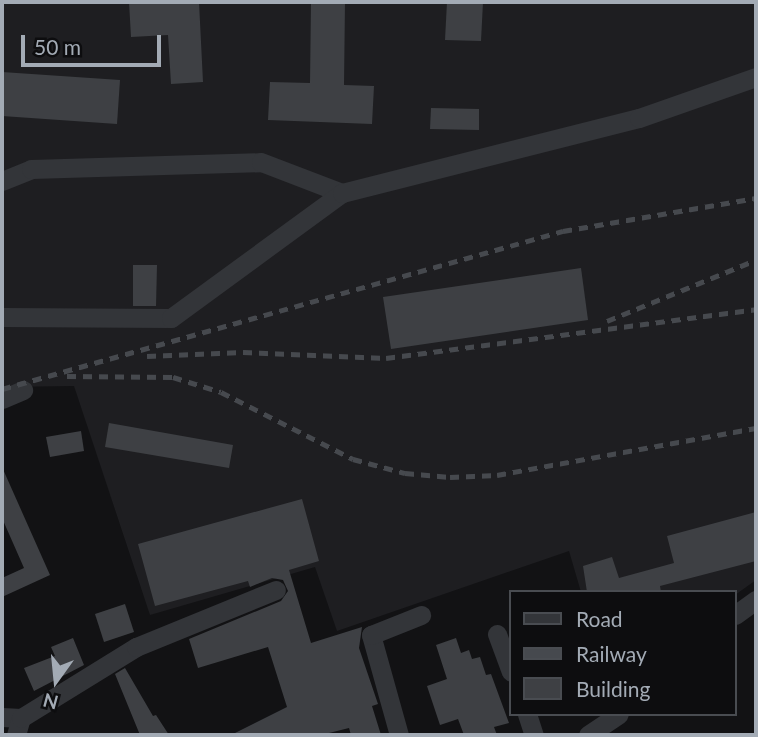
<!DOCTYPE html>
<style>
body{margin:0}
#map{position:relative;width:758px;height:737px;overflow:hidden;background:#121214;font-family:Lato,sans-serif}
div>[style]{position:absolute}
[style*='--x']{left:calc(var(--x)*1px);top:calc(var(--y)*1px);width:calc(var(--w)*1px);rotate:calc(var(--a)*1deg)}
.built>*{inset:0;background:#1e1e21}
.building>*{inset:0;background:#3e4044}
.minor>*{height:19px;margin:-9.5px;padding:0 9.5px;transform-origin:9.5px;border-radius:9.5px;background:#333539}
.rail>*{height:5px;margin-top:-2.5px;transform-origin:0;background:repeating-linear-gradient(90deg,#46494e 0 9px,transparent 0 16px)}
span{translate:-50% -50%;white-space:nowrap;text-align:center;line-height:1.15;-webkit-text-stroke:5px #0d0d0f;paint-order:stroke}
.frame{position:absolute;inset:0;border:4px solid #a3abb5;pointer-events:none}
.legend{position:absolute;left:509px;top:590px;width:228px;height:126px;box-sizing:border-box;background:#0d0d0f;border:2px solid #494c51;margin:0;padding:9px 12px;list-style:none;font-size:21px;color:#a3abb5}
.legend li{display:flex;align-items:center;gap:14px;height:35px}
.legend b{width:35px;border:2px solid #494c51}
.north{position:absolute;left:21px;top:646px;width:70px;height:70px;-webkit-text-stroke:5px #0d0d0f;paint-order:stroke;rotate:195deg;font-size:19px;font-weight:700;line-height:28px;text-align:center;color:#a3abb5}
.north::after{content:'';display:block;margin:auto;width:24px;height:32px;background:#a3abb5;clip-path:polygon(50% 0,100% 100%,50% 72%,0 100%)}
.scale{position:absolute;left:21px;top:35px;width:140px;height:32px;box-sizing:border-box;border:4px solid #a3abb5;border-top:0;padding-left:9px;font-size:21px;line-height:24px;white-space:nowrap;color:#a3abb5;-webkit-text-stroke:5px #0d0d0f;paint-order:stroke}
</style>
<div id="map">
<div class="built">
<i style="clip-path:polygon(2px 2px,756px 2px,756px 580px,735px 595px,581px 592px,569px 551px,337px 631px,315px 567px,150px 615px,74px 386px,2px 387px)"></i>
</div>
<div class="building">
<i style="clip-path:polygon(129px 2px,199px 2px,203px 82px,171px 84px,168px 35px,131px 37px)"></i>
<i style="clip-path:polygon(311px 2px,345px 2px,344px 85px,374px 86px,372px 124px,268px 120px,270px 82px,310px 83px)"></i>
<i style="clip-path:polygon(447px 2px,483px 2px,481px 41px,445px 40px)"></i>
<i style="clip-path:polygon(2px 72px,120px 80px,117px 124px,2px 116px)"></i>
<i style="clip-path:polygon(431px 108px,479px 109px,479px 130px,430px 129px)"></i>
<i style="clip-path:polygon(133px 265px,157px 265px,156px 306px,133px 306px)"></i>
<i style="clip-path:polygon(581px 268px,588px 320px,391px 349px,383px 297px)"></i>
<i style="clip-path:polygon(109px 423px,233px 445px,229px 468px,105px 447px)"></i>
<i style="clip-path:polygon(81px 431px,84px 451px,50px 457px,46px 437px)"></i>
<i style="clip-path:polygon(2px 467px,50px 575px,2px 597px,2px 578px,24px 568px,2px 518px)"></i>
<i style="clip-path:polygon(302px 499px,319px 561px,289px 570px,311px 643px,362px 627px,359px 648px,378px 704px,372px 706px,381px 735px,351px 735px,349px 728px,321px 735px,231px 735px,287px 707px,268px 647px,198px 668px,189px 639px,281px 601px,288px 591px,283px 580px,272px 578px,250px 587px,248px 581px,155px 606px,138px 544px)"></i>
<i style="clip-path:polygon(756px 512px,756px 561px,660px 586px,661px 592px,587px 592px,583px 566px,612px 557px,619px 578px,674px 563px,667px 536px)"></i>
<i style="clip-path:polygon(125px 604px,134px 632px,104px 642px,95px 614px)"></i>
<i style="clip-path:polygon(73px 638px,84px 665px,34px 691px,24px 668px,55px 656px,51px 647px)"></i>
<i style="clip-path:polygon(456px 638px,461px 653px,469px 650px,472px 659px,480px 657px,486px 675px,491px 674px,509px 723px,494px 727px,497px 735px,464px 735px,458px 719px,440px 725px,427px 686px,447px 679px,436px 645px)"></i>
<i style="clip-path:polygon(125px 668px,153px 716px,156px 715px,169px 735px,140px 735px,115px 674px)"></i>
</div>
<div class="minor">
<i style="--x:2;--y:181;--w:31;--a:-22"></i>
<i style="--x:31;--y:169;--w:230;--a:-1.7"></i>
<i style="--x:261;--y:162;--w:87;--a:20.9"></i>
<i style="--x:2;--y:317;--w:169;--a:0.3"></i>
<i style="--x:171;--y:318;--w:212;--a:-36.2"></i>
<i style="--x:342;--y:193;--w:306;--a:-14.2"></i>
<i style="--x:639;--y:118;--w:124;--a:-19.3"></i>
<i style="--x:2;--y:399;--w:23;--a:-23"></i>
<i style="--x:735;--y:615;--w:26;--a:-36"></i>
<i style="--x:497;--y:634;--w:40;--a:69.8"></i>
<i style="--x:527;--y:714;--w:22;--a:72"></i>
<i style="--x:2;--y:717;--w:19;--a:3"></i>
<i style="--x:16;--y:735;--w:18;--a:-74"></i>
<i style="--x:21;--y:718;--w:135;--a:-31.7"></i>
<i style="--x:136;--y:647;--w:151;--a:-22.2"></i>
<i style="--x:399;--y:735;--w:104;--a:-105.6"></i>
<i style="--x:371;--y:635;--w:54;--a:-21.8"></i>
<i style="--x:588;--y:735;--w:37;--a:-34"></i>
</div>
<div class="rail">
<i style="--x:607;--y:321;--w:161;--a:-22.3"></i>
<i style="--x:147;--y:356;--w:96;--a:-2.4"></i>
<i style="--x:243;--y:352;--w:143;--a:2.4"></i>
<i style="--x:386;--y:358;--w:373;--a:-7.5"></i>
<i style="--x:67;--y:376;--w:106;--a:0.5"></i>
<i style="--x:173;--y:377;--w:50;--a:17.4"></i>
<i style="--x:221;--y:392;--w:148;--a:26.9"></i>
<i style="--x:353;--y:459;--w:54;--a:15.1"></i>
<i style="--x:405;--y:473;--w:45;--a:5.1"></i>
<i style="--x:450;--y:477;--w:47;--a:-2.4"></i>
<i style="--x:497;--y:475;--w:263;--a:-10.3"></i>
<i style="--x:2;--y:389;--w:583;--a:-15.73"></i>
<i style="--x:563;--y:231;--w:196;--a:-9.7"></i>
</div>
<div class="frame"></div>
<ul class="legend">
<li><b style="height:9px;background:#333539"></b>Road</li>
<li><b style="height:9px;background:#46494e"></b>Railway</li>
<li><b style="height:19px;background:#3e4044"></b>Building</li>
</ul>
<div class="north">N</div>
<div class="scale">50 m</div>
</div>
